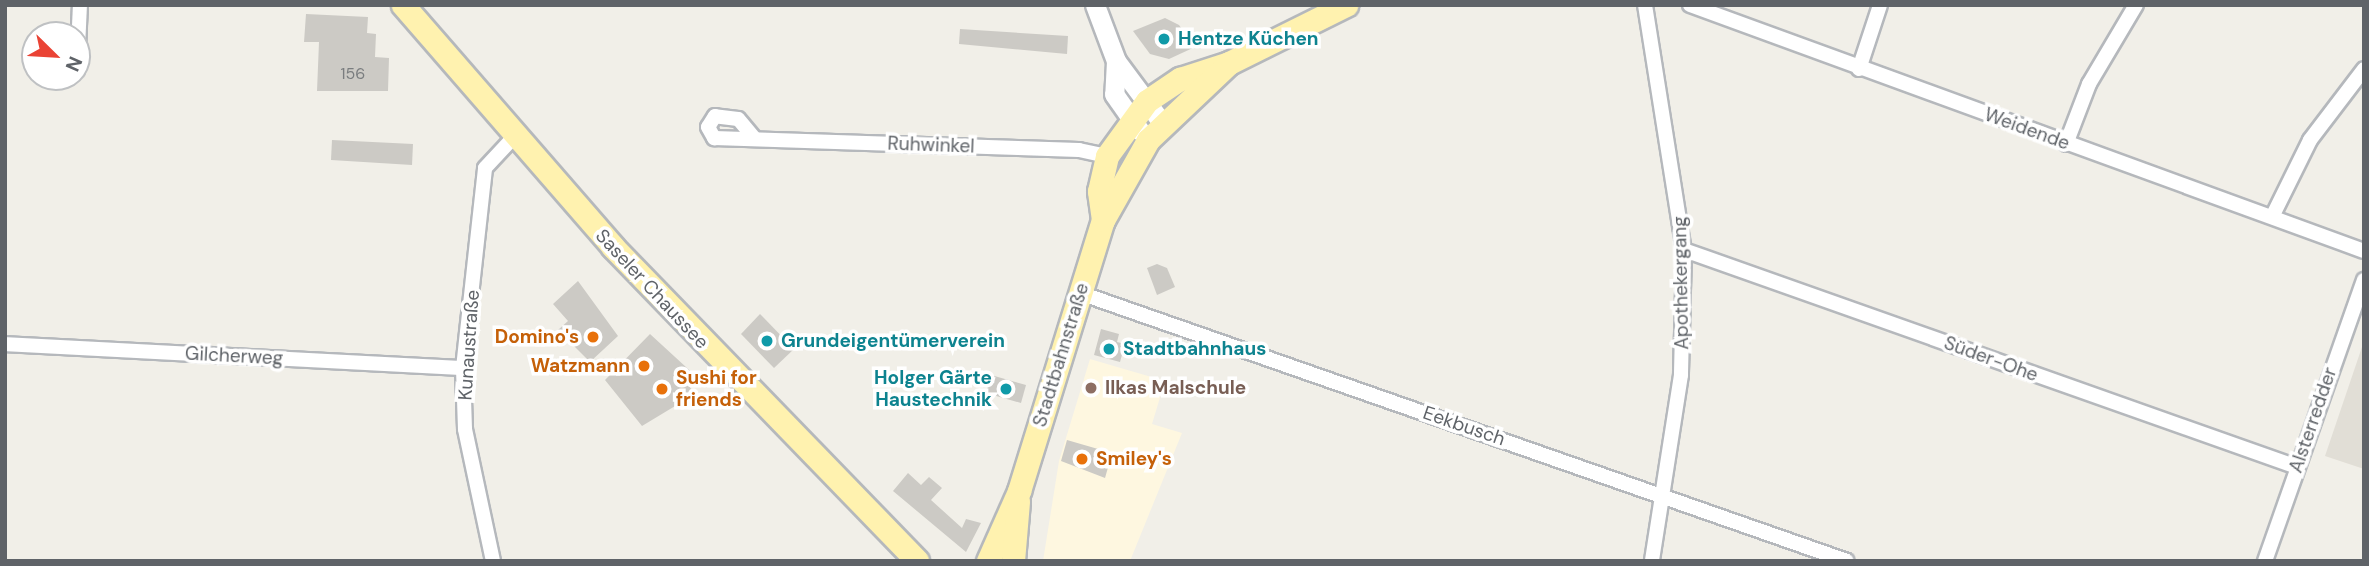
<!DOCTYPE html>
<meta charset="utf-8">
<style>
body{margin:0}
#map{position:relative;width:2369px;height:566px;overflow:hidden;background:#f1efe8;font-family:"DM Sans",sans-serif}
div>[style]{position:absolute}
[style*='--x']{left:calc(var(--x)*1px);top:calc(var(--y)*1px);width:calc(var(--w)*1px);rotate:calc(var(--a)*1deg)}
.commercial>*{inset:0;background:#fef7e0}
.education>*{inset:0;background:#e1ded6}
.building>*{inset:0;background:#cccac5}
.roads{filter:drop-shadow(2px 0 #b5b8bc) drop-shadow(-2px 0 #b5b8bc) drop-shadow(0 2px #b5b8bc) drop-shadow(0 -2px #b5b8bc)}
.minor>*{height:14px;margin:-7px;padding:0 7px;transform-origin:7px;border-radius:7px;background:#fff}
.tertiary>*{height:19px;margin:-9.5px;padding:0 9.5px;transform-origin:9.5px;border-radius:9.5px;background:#fff}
.primary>*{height:23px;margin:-11.5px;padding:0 11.5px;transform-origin:11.5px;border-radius:11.5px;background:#fff2af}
.dots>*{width:19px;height:19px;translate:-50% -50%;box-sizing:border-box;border:4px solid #fff;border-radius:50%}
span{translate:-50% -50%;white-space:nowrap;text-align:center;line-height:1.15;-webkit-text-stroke:7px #fff;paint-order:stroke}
.number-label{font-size:16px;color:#7a7d7f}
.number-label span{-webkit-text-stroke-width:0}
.culture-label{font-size:19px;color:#0d838f;font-weight:700}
.left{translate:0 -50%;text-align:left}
.right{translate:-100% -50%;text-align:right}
.street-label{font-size:19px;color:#5f6368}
.food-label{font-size:19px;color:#c56008;font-weight:700}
.education-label{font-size:19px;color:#785e54;font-weight:700}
.frame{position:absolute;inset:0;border:7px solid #5f6368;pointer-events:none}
.north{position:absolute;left:21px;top:21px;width:70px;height:70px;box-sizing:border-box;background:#fff;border:2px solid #bfc1c3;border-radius:50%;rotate:114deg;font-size:19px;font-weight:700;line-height:28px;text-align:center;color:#5f6368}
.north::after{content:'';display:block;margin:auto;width:24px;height:32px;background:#ea4335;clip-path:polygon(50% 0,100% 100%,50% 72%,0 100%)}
</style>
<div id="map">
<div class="commercial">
<i style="clip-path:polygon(1090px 359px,1165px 381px,1152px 424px,1182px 433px,1130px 561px,1043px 561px,1059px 461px)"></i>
</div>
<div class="education">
<i style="clip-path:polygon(2364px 341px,2364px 469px,2325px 456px)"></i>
</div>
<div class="building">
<i style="clip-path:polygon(306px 14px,368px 17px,367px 33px,376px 34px,375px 57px,389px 58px,388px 91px,317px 91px,319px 42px,304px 42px)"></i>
<i style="clip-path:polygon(1165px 18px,1179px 25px,1195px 47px,1169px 59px,1150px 54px,1133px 31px)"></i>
<i style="clip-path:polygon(960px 29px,1068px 36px,1067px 54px,959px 44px)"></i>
<i style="clip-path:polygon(332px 140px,413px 144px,412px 165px,331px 160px)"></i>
<i style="clip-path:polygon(1157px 264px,1167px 268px,1175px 287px,1157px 295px,1147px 268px)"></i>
<i style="clip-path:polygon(578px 281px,618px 336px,590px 362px,558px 330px,568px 321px,553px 304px)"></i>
<i style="clip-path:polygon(760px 314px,794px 349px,774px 368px,741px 334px)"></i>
<i style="clip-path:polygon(1101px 329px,1119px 334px,1117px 342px,1125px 344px,1120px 362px,1094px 355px)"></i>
<i style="clip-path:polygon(650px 334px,699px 379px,689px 386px,695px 394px,642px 426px,605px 380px)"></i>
<i style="clip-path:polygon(991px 375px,1026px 385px,1021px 403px,986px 393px)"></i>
<i style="clip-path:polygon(1067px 440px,1098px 449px,1109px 464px,1105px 478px,1061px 461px)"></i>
<i style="clip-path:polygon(908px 473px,921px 485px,929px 477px,942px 488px,931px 500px,962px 528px,966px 519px,981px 523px,966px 552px,893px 491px)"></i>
</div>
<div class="roads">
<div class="minor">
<i style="--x:1645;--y:5;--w:248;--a:81"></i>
<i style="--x:1684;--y:250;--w:125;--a:91.4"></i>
<i style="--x:1681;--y:375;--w:188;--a:98.9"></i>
<i style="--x:1690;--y:5;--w:717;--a:20.05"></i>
<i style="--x:1859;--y:69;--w:67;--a:-71.8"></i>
<i style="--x:77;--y:70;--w:65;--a:-87.4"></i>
<i style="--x:755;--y:139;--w:26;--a:-130"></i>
<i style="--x:738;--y:119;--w:23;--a:-173"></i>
<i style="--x:715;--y:116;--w:13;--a:122"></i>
<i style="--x:708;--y:127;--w:13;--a:61"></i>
<i style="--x:714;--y:138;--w:365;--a:1.9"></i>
<i style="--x:1079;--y:150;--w:29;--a:12"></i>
<i style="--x:2066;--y:144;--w:64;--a:-69"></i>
<i style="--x:2089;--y:84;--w:92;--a:-59.3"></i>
<i style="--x:2274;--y:213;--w:81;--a:-63.7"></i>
<i style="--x:2310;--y:140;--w:89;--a:-52.7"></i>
<i style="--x:1684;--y:250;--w:650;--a:19.49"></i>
<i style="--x:1080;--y:293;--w:812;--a:19.26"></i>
<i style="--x:5;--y:344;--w:459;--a:3"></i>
<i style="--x:493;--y:561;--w:135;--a:-102"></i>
<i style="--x:465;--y:429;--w:61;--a:-91.9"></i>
<i style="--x:463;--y:368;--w:201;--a:-83.7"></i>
<i style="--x:485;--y:168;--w:42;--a:-46.9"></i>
<i style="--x:2265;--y:561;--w:298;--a:-70.6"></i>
</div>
<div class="tertiary">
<i style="--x:1095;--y:5;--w:60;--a:69.4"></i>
<i style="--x:1116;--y:61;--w:79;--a:53.3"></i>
<i style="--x:1116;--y:61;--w:33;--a:93"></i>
<i style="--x:1114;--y:94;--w:45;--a:54.9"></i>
</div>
<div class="primary">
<i style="--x:403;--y:5;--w:320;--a:49"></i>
<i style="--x:613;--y:247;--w:437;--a:45.9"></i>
<i style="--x:1103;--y:220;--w:29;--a:-98"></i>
<i style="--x:1099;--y:191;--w:36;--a:-77"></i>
<i style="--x:1107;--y:156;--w:68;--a:-54"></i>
<i style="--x:1147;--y:101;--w:40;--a:-34"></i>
<i style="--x:1180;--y:79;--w:52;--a:-18.1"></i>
<i style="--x:1229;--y:63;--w:131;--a:-26.4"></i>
<i style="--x:988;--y:561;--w:77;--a:-66.1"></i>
<i style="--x:1019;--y:491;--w:284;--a:-72.8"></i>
<i style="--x:1103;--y:220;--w:92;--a:-60.6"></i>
<i style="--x:1148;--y:140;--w:112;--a:-43.5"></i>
<i style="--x:1013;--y:561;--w:60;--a:-85.2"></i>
</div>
</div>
<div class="dots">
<i style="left:1164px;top:39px;background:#0f9aa8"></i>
<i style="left:593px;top:337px;background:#e8710a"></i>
<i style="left:767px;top:341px;background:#0f9aa8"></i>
<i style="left:1109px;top:349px;background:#0f9aa8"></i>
<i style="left:644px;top:366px;background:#e8710a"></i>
<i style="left:1091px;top:388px;background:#8d6e63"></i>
<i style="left:662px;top:389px;background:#e8710a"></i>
<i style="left:1006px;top:389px;background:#0f9aa8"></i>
<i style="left:1082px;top:459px;background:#e8710a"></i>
</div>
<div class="number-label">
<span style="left:353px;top:74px">156</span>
</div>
<div class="culture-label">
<span class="left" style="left:1178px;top:39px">Hentze Küchen</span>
<span class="left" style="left:781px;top:341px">Grundeigentümerverein</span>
<span class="left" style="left:1123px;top:349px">Stadtbahnhaus</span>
<span class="right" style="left:992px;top:389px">Holger Gärte<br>Haustechnik</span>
</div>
<div class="street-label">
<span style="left:2027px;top:129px;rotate:20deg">Weidende</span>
<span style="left:931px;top:145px;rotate:2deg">Ruhwinkel</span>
<span style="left:1681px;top:283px;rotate:-91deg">Apothekergang</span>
<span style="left:652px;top:289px;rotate:47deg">Saseler Chaussee</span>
<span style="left:469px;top:345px;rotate:-86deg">Kunaustraße</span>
<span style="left:1061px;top:355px;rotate:-73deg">Stadtbahnstraße</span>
<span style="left:234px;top:356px;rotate:3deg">Gilcherweg</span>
<span style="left:1991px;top:359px;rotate:20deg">Süder-Ohe</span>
<span style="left:2313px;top:420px;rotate:-71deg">Alsterredder</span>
<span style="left:1464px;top:426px;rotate:19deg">Eekbusch</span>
</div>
<div class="food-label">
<span class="right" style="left:579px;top:337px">Domino's</span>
<span class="right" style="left:630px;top:366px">Watzmann</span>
<span class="left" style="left:676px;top:389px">Sushi for<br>friends</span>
<span class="left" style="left:1096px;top:459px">Smiley's</span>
</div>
<div class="education-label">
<span class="left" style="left:1105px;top:388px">Ilkas Malschule</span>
</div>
<div class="frame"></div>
<div class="north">N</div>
</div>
